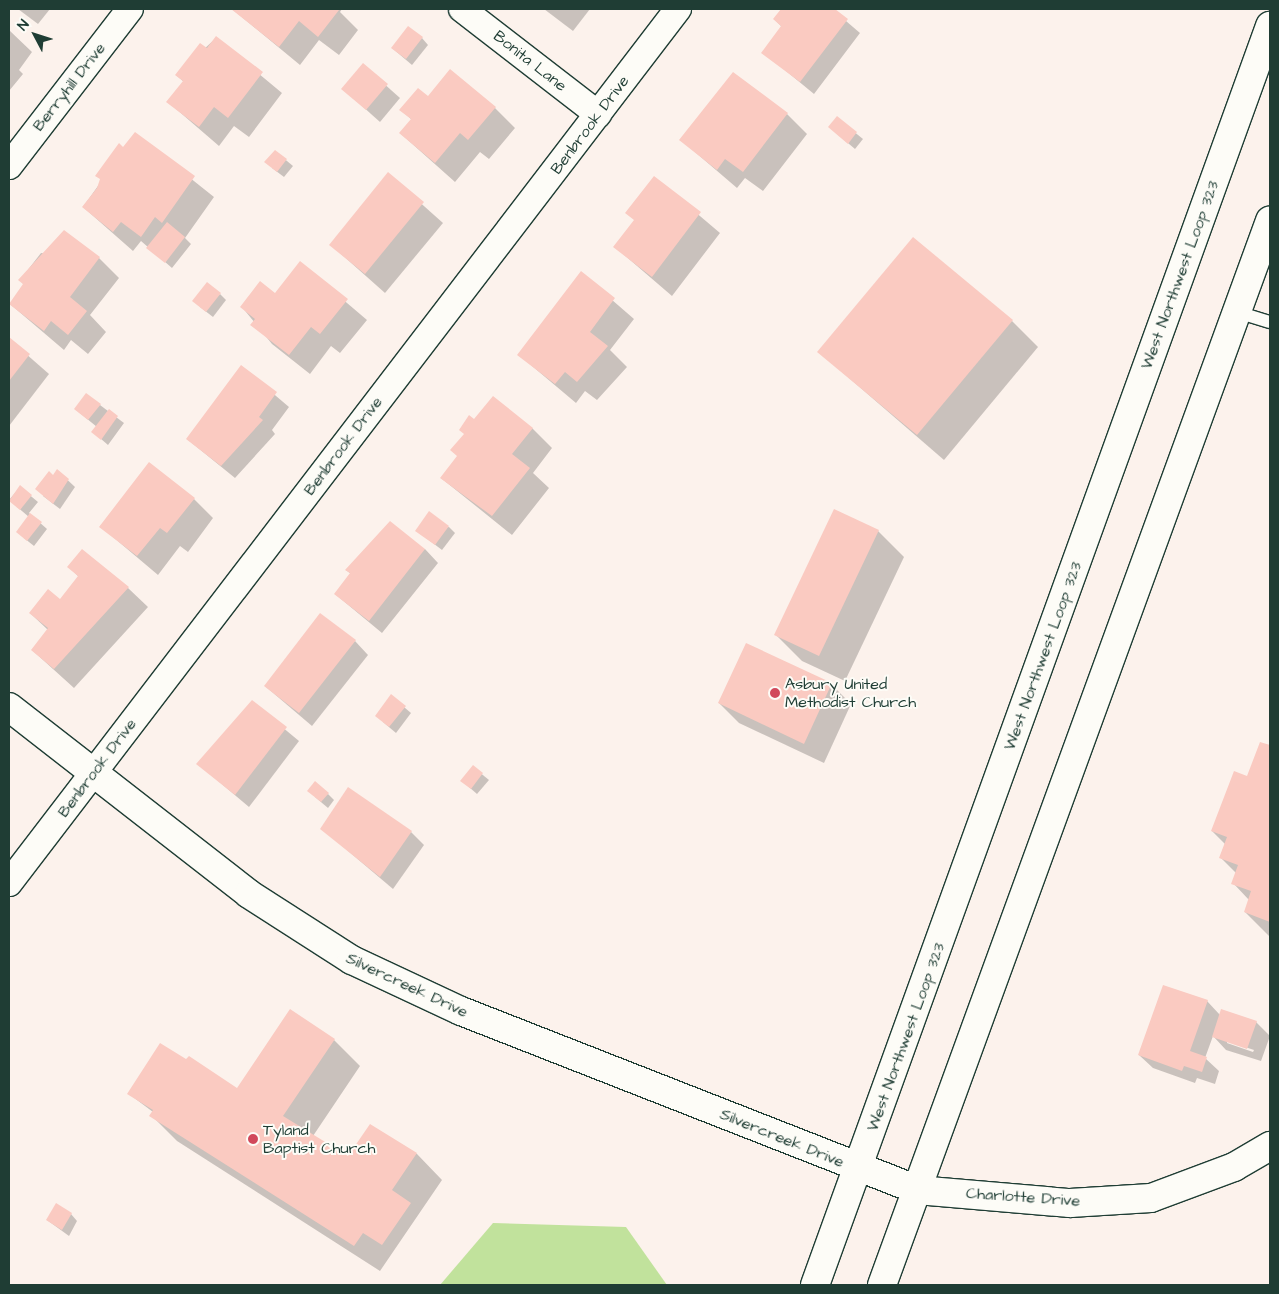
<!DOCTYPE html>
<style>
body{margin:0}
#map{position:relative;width:1279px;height:1294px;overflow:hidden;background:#fcf2ec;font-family:"Architects Daughter",sans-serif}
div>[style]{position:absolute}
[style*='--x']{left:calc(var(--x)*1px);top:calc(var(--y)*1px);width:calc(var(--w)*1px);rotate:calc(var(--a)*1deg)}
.green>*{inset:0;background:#c1e29c}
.shadow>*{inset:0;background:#0003}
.building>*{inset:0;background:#facac1}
.roads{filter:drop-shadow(1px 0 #1f3d34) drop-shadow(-1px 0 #1f3d34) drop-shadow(0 1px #1f3d34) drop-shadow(0 -1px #1f3d34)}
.service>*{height:12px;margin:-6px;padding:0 6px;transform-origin:6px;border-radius:6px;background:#fdfcf7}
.minor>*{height:26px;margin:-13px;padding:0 13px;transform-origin:13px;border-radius:13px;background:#fdfcf7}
.tertiary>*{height:28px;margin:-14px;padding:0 14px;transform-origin:14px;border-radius:14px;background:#fdfcf7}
.trunk>*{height:28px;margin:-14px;padding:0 14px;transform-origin:14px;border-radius:14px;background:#fdfcf7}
.dots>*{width:14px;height:14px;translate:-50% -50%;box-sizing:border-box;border:2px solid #fdfcf7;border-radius:50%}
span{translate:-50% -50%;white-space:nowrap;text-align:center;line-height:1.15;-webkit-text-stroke:4px #fdfcf7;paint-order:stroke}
.street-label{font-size:16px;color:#1f3d34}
.poi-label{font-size:16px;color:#1f3d34}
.left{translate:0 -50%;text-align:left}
.frame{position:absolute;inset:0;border:10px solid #1f3d34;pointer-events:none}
.north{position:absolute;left:10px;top:10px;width:50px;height:50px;-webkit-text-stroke:4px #fdfcf7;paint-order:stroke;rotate:310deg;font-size:14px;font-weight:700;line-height:20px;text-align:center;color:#1f3d34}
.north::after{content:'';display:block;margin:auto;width:18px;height:22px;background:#1f3d34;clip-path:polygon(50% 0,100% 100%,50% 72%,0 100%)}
</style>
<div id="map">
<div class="green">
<i style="clip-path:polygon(493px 1223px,626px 1227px,667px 1285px,440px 1285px)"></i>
</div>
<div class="shadow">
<i style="clip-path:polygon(18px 9px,50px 9px,38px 24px)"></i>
<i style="clip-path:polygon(232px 9px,342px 9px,340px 12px,358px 30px,339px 55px,319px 40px,300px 65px)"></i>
<i style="clip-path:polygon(544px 9px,590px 9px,573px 31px)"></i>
<i style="clip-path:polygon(782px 9px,832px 9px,860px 33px,814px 94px,763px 52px,782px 27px,774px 19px)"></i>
<i style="clip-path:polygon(9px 30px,32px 52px,19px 70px,23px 74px,9px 91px)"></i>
<i style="clip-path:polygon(216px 38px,282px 93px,249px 137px,234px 126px,219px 146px,168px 102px,184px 82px,176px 75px)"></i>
<i style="clip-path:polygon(422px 38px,428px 45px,412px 65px,392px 48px)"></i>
<i style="clip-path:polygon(363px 65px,400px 98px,380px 122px,343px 89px)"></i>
<i style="clip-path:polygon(428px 98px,495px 108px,515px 128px,489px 159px,480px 152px,455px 182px,400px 133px,412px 120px,401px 110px)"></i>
<i style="clip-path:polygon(787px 114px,807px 134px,763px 191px,745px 178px,737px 188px,681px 140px)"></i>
<i style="clip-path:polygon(837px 118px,863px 139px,855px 149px,836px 133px)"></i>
<i style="clip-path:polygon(135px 134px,214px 197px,185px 238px,191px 244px,172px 268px,141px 241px,133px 251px,83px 207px)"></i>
<i style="clip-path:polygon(275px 151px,293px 166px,284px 177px,272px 168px)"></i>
<i style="clip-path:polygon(388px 174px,443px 223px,385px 293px,331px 245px)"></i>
<i style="clip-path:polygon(654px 177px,720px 233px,672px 296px,615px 247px,635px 221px)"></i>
<i style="clip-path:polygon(41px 253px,99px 258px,119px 278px,90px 315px,106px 332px,88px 354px,71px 340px,64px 350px,10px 304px,24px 285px,20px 280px)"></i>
<i style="clip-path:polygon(300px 263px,367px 320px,340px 353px,331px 346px,310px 374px,272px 344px,242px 307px,275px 294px)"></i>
<i style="clip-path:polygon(581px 273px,634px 319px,610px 350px,627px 367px,597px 400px,585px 391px,576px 403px,519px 355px)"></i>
<i style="clip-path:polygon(220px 294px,226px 300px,213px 317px,200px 307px)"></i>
<i style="clip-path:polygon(1012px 321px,1038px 347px,944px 460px,819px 352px)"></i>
<i style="clip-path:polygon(9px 339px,49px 374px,9px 426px)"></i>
<i style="clip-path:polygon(242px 367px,289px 407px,272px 430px,275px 434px,235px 478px,187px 439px)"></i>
<i style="clip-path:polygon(100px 405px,124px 423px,108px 445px,93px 432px,97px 427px,75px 409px)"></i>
<i style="clip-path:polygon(475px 421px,532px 428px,552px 448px,533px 473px,549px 488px,512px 535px,441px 478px,458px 457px)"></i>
<i style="clip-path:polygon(58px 471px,75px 487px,60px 509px,43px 496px)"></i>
<i style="clip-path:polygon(20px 487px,38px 502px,29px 513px,47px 529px,34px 546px,24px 538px,29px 517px,9px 500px)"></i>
<i style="clip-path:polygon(194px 499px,213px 518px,188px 552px,180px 546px,158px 575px,100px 526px)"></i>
<i style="clip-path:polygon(449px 527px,455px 533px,442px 550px,417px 531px)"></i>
<i style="clip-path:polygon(878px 531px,904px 557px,845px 681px,802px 661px,776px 635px)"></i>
<i style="clip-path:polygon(425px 549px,438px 563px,382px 633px,335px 594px,351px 574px,346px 570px)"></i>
<i style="clip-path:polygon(69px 567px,128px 588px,148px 607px,74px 688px,32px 650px,48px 630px,30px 613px,61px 601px,79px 577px)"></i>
<i style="clip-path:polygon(355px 641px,368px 655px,312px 726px,265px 686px)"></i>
<i style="clip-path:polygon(831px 684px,851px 704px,824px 763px,739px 723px,719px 703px)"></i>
<i style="clip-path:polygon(391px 696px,411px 713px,396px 733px,383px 722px)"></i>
<i style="clip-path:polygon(252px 702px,299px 741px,249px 807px,198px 764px)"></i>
<i style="clip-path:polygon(1261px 743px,1270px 747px,1270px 937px,1245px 912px,1249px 900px,1233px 883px,1236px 873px,1220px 857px,1225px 844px,1212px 831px,1248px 777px)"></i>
<i style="clip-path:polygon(473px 767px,489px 780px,477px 794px,462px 781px)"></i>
<i style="clip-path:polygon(328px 794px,334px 800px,328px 808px,315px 797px)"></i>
<i style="clip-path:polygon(321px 828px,411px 832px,424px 845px,393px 889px)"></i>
<i style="clip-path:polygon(evenodd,1207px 1001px,1220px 1015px,1256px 1022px,1270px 1036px,1261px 1061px,1226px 1050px,1213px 1036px,1205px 1058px,1219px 1071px,1215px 1084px,1197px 1078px,1195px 1083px,1153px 1068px,1139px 1055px,1207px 1001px,1227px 1041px,1254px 1050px,1253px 1052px,1227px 1043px,1227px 1041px)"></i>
<i style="clip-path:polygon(334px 1040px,360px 1066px,313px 1136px,348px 1158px,370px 1126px,417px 1154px,442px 1180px,380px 1271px,177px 1141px,151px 1115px,153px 1112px,129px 1094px,238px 1090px)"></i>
<i style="clip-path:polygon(71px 1214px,77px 1221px,69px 1236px,47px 1220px)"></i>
</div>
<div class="building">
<i style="clip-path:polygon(231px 9px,338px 9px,339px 10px,318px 37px,299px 21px,279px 47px)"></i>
<i style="clip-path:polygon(781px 9px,835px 9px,848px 19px,800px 82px,761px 53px,781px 26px,773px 19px)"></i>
<i style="clip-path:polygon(408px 26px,423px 37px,406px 59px,391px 48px)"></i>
<i style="clip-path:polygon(216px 36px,263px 72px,228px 118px,214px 107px,199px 127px,166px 102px,183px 81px,175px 75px,200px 43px,207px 48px)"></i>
<i style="clip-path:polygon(363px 63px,388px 84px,366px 110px,341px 89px)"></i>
<i style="clip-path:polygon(450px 69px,496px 107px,468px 140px,460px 133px,435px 163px,399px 133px,411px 119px,399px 110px,418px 88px,428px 96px)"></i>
<i style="clip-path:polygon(733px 72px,788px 113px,743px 172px,725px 159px,717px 170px,679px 140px)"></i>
<i style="clip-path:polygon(837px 116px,857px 132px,848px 144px,828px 127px)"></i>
<i style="clip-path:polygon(135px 132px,195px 176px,162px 223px,155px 217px,141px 237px,121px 222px,113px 232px,82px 207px,97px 188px,100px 179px,95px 176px,119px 143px,123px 147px)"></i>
<i style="clip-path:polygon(275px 150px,287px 159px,277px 172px,264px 162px)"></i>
<i style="clip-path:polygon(388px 172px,424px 202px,365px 274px,329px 245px)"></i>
<i style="clip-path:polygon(654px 176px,701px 212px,652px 277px,613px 247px,634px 220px,625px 213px)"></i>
<i style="clip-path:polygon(167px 222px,185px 237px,165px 263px,146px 248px)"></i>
<i style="clip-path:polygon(64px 230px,100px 257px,70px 297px,87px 311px,68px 335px,51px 321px,44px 331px,9px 304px,23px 284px,18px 280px)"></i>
<i style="clip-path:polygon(913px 237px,1013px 320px,917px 435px,817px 352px)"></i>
<i style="clip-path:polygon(300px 261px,348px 299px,320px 334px,311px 327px,289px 355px,250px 325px,255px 319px,240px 307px,260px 281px,275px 293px)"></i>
<i style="clip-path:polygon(581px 271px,615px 298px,590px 332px,608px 346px,577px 382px,565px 372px,555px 384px,517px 355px)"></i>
<i style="clip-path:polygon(207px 282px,221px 293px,206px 312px,192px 301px)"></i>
<i style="clip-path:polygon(9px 337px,30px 354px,9px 381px)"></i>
<i style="clip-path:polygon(241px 365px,277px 392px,259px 417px,263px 420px,221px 466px,186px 439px)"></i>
<i style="clip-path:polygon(86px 393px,101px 404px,88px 420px,74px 409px)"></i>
<i style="clip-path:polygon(493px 396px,533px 428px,512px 454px,530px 468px,492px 516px,440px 478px,457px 456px,450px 450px,464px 434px,459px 430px,469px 415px,474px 419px)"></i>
<i style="clip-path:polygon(109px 409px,118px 416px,101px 440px,91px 432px)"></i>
<i style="clip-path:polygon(149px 462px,195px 498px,167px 533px,160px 528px,137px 556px,99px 527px)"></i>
<i style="clip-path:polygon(57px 469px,69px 479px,53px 504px,35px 489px,49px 471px,53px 475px)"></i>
<i style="clip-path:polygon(20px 485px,32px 495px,20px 510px,9px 501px)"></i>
<i style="clip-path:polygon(834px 509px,879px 530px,819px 656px,774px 635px)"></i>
<i style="clip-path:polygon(429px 511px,449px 526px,435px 545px,415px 531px)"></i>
<i style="clip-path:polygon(30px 513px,42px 522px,27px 541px,16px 532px)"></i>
<i style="clip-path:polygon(390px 521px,425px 549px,369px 621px,334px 594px,350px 573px,345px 570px)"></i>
<i style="clip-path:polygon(82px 549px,129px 587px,54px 669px,31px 650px,48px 628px,29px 613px,48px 589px,60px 599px,78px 576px,67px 567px)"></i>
<i style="clip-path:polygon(320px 613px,356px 640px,299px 713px,264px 686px)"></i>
<i style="clip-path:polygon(746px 643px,832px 683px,804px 744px,718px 703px)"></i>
<i style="clip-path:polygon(391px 694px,406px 706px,389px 727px,375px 716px)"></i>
<i style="clip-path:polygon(252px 700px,287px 727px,235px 795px,196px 764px)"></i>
<i style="clip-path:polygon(1260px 742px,1270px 745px,1270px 922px,1244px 912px,1251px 891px,1231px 884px,1238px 865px,1219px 858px,1227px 837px,1211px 831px,1234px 771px,1247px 776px)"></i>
<i style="clip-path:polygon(473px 765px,483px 773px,471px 789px,460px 781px)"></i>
<i style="clip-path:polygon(315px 781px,329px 793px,321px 802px,307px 791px)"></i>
<i style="clip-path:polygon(348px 787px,412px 831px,380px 877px,320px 829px)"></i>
<i style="clip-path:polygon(1163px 985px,1208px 1000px,1190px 1051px,1207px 1057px,1202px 1072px,1184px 1066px,1182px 1071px,1138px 1055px)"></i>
<i style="clip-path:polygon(290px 1009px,335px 1039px,283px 1116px,348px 1156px,370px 1124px,417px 1153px,392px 1190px,411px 1203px,382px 1245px,363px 1233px,354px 1246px,149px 1116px,153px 1110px,127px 1094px,160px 1043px,186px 1059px,189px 1056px,237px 1088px)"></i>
<i style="clip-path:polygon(1221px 1009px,1257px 1021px,1247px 1049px,1212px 1037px)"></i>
<i style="clip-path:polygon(56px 1203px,72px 1213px,62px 1230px,46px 1220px)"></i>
</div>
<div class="roads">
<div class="service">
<i style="--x:1237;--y:312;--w:34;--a:17"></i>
</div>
<div class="minor">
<i style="--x:462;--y:9;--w:172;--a:37.7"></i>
<i style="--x:9;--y:166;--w:198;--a:-52.4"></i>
<i style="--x:9;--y:883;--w:1101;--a:-52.57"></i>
</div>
<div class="tertiary">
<i style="--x:9;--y:707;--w:304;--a:37.9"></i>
<i style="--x:249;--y:894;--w:122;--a:32.7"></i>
<i style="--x:352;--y:960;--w:120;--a:25.1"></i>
<i style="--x:461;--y:1011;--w:490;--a:21.4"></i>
<i style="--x:917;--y:1190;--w:154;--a:4.9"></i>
<i style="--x:1070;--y:1203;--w:81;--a:-3.5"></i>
<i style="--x:1151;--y:1198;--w:89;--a:-20.5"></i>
<i style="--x:1234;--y:1167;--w:42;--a:-30.3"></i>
</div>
<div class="trunk">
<i style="--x:815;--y:1285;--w:1339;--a:-70.13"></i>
<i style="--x:882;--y:1285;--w:1133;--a:-69.97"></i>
</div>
</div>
<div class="dots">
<i style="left:775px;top:693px;background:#d1495b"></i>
<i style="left:253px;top:1139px;background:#d1495b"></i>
</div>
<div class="street-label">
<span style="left:530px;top:61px;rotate:38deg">Bonita Lane</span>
<span style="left:69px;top:87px;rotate:-52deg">Berryhill Drive</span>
<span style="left:590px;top:125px;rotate:-53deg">Benbrook Drive</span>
<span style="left:1180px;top:275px;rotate:-70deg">West Northwest Loop 323</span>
<span style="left:343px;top:446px;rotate:-53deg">Benbrook Drive</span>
<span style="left:1043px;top:656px;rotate:-70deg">West Northwest Loop 323</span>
<span style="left:97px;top:768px;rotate:-53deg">Benbrook Drive</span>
<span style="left:407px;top:985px;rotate:25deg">Silvercreek Drive</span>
<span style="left:906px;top:1037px;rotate:-70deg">West Northwest Loop 323</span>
<span style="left:782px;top:1138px;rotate:22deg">Silvercreek Drive</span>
<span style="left:1023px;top:1197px;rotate:4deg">Charlotte Drive</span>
</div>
<div class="poi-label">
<span class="left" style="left:785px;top:693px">Asbury United<br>Methodist Church</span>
<span class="left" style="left:263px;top:1139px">Tyland<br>Baptist Church</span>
</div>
<div class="frame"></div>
<div class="north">N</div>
</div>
